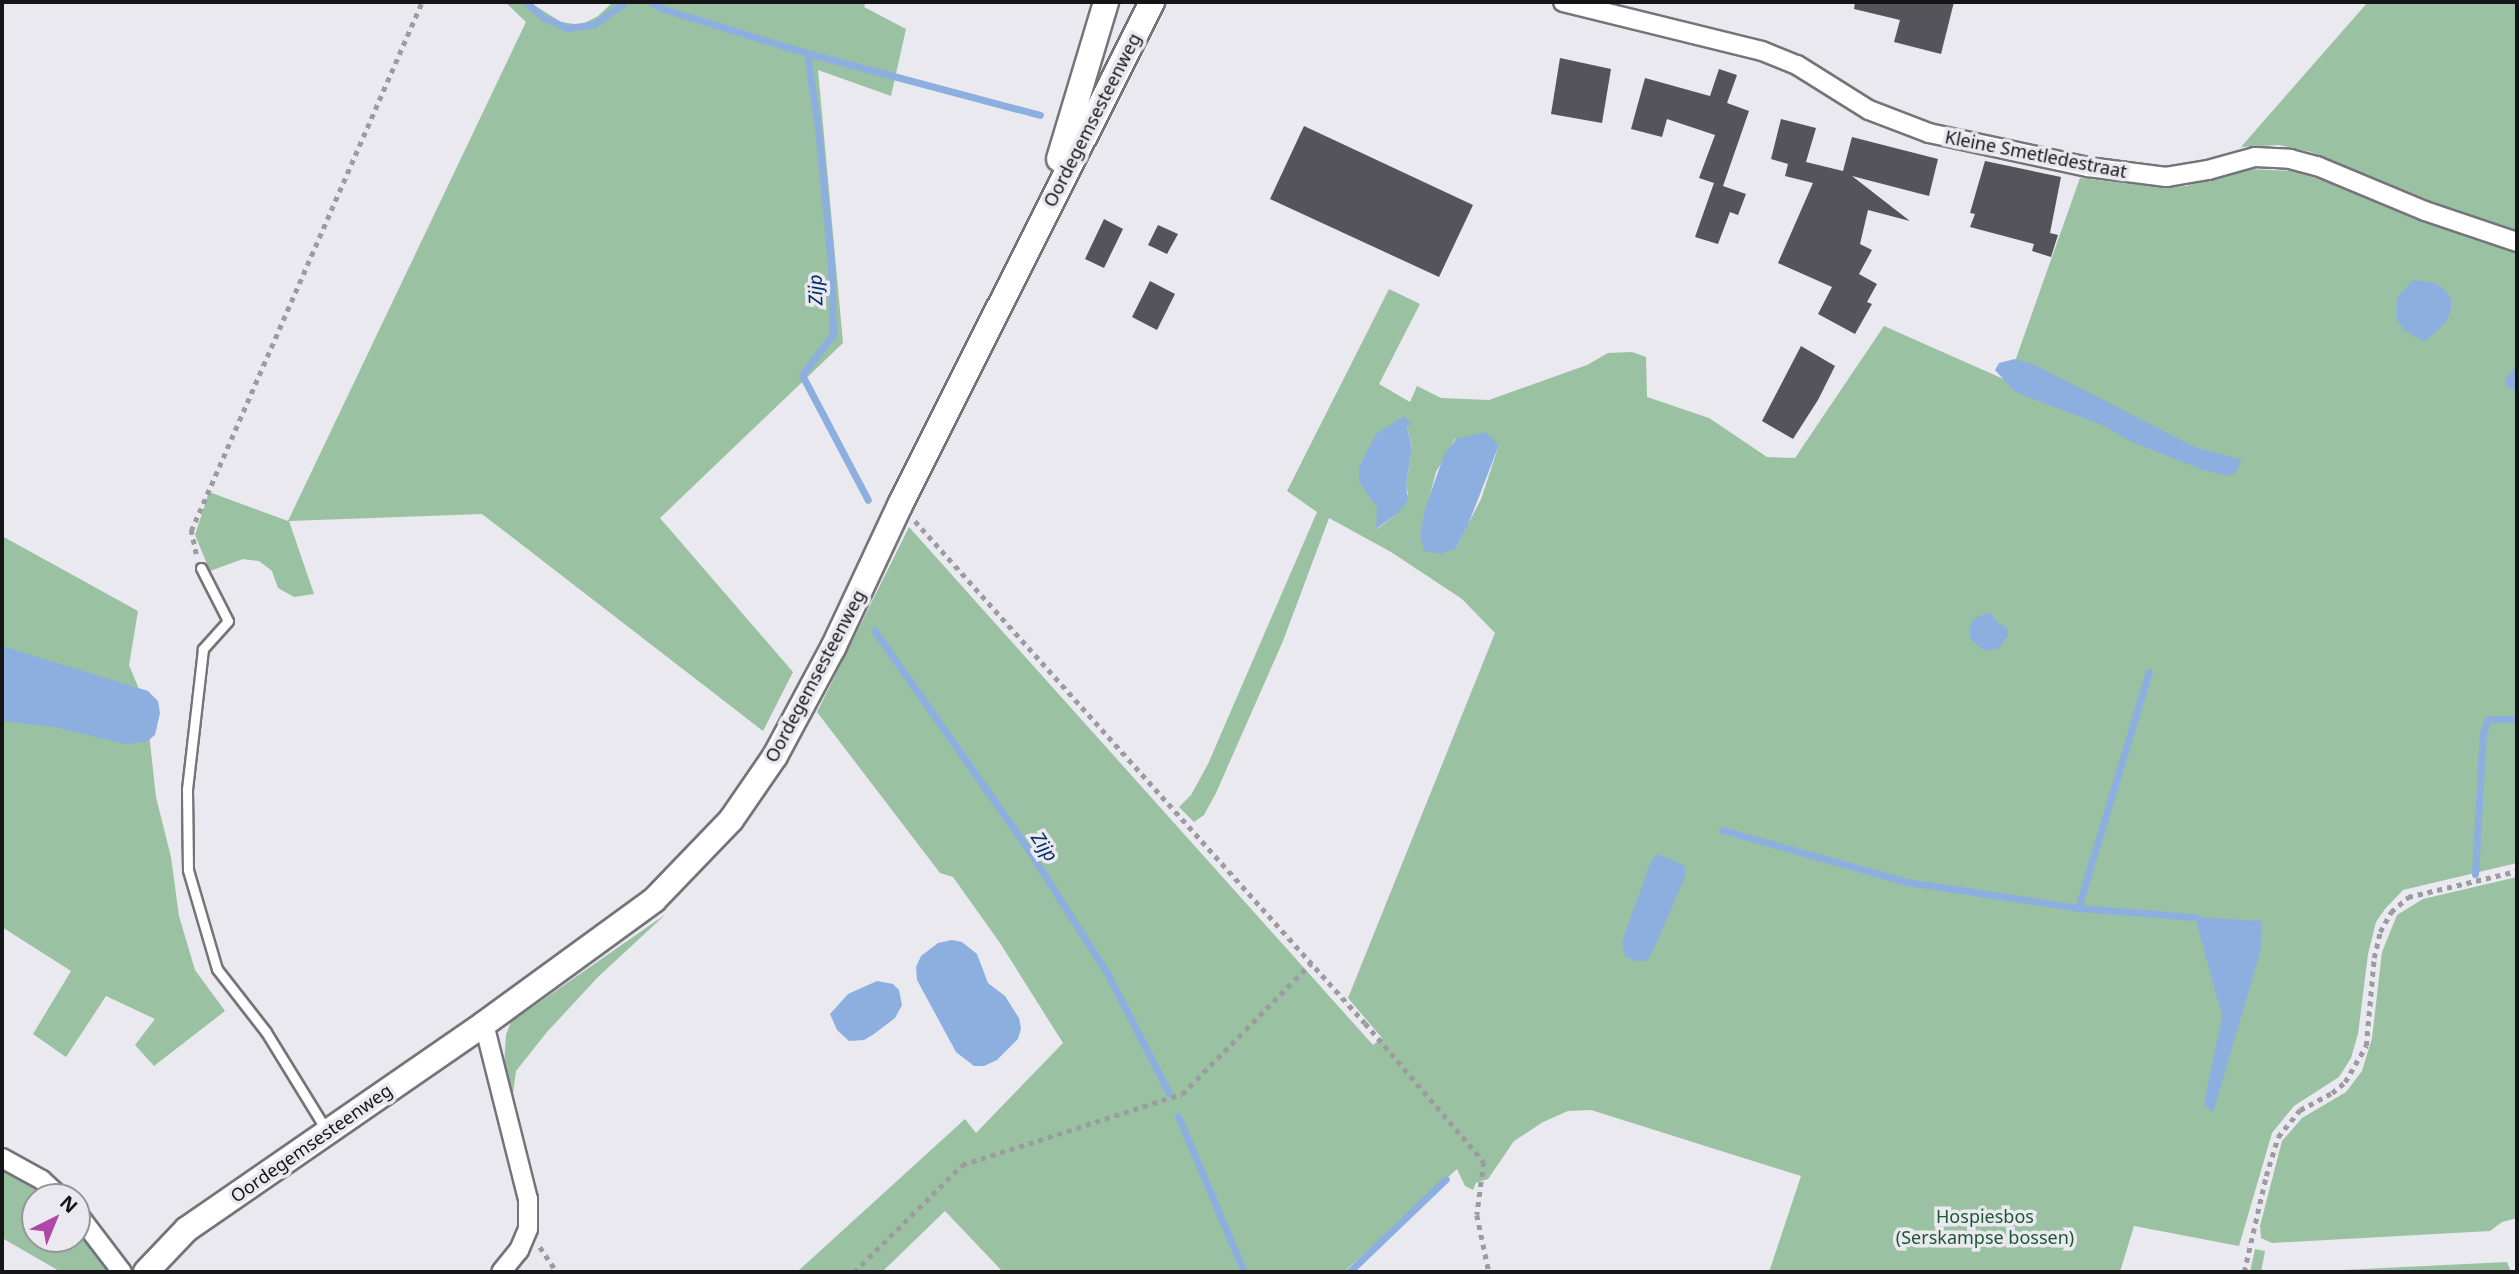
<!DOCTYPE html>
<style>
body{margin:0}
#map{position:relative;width:2519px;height:1274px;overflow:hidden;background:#e9e9ef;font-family:"Noto Sans",sans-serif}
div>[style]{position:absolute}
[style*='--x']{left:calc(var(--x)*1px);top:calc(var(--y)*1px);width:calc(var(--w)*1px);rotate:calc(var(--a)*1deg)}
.green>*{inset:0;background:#9bc1a3}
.water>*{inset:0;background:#8cafdf}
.stream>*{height:7px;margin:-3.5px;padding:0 3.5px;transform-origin:3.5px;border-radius:3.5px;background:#8cafdf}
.building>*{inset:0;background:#54545a}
.path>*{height:4.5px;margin-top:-2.25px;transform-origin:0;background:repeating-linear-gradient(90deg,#9c9ca0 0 5px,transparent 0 10px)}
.roads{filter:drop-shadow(2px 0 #747479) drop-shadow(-2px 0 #747479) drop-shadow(0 2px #747479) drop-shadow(0 -2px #747479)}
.lane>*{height:9px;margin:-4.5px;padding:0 4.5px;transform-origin:4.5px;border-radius:4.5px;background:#fff}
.street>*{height:18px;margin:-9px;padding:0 9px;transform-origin:9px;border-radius:9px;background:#fff}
.secondary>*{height:24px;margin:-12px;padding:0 12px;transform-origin:12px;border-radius:12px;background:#fff}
span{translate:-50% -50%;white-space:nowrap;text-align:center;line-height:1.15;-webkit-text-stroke:7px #e9e9ef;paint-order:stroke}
.street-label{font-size:18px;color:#151517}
.park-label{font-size:18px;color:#1c5731}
.water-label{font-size:19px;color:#012e67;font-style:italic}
.frame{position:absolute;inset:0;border:4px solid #151517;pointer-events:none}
.north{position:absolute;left:21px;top:1183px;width:70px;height:70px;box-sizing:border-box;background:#e9e9ef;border:2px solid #949499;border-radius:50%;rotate:43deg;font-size:19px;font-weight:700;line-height:28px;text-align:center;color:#151517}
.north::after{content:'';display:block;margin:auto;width:24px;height:32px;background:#b146a7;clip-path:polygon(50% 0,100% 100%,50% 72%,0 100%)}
</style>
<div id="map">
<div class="green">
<i style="clip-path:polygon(505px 2px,529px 2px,561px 22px,581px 25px,598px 16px,613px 2px,866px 2px,864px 7px,906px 29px,891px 96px,818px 70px,843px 343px,660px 518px,793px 672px,763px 731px,482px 514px,289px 521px,314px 594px,294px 597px,278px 588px,272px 571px,259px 561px,243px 559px,210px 571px,195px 535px,209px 492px,288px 521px,526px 22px)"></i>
<i style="clip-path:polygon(2368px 2px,2517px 2px,2517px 233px,2482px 222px,2311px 152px,2279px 145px,2241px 147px)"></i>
<i style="clip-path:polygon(evenodd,2249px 169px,2295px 171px,2517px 249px,2517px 863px,2403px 890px,2385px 909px,2376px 922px,2368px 954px,2358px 1034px,2351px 1058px,2339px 1077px,2294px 1106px,2272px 1133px,2239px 1246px,2134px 1226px,2120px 1272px,1769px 1272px,1801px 1176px,1591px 1110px,1568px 1111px,1543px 1122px,1514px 1141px,1488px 1179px,1476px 1183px,1473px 1190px,1465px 1186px,1457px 1169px,1344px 1272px,1003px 1272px,945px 1211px,882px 1272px,797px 1272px,965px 1119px,976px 1133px,1063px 1043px,1000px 943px,953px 877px,940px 873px,817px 712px,909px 527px,1373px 1045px,1382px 1038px,1348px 998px,1495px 633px,1462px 599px,1391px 552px,1329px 518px,1283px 641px,1216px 793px,1204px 815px,1194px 822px,1179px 807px,1191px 795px,1208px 764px,1317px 512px,1287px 491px,1389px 289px,1420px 304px,1379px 384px,1410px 402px,1417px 386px,1441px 398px,1489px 400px,1587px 365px,1608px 353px,1632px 352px,1646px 357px,1647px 397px,1709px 418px,1767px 457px,1795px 458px,1884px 326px,2008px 381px,2080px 178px,2159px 187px,2186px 186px,2249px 169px,1407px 427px,1412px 447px,1406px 486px,1408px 494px,1397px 514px,1377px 529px,1377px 508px,1359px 466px,1365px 455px,1407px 427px,2249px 169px,1455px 439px,1499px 445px,1481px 499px,1456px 548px,1420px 534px,1436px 472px,1455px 439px)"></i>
<i style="clip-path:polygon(2px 536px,138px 611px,129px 665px,146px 706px,156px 797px,171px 857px,179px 916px,195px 970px,225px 1011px,154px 1066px,135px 1045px,155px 1019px,106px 996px,66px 1057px,33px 1034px,71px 971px,2px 927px)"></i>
<i style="clip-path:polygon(2517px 877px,2517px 1218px,2502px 1222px,2490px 1231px,2272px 1243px,2261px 1238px,2260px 1226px,2282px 1141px,2302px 1118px,2346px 1092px,2362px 1071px,2372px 1038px,2382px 952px,2397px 915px,2423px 899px)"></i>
<i style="clip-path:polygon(666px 914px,598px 977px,547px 1032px,516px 1071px,513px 1094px,504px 1066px,506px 1035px,511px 1022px)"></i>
<i style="clip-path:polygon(2px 1166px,49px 1197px,35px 1197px,35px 1239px,77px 1239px,77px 1223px,112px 1272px,61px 1272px,2px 1238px)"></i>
<i style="clip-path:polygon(2255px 1249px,2265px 1251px,2261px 1272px,2250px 1272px)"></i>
<i style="clip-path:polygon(2507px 1262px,2511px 1272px,2303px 1272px)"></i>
</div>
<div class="water">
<i style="clip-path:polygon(2413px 280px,2434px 283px,2444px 289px,2451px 299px,2451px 311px,2444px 324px,2424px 342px,2404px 330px,2396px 318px,2397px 298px)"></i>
<i style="clip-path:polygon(2015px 359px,2035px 365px,2195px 447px,2241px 460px,2236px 473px,2226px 476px,2203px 470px,2130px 441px,2102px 425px,2015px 392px,1995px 370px,1999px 363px)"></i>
<i style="clip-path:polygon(2517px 365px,2517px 392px,2506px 386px,2505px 380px)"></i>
<i style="clip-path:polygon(1404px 416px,1411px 424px,1407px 427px,1412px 448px,1406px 485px,1408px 500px,1397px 514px,1376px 529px,1377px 508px,1359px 481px,1359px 466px,1376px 434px)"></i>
<i style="clip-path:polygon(1485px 432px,1499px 445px,1468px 525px,1456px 548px,1440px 554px,1424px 551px,1420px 534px,1425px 509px,1444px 455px,1456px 439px)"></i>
<i style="clip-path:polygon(1990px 612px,1997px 622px,2007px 628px,2008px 635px,2000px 648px,1985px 651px,1971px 640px,1969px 627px,1975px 618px)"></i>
<i style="clip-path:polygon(2px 646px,148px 691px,158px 701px,160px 713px,155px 735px,146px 742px,125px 744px,55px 727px,2px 721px)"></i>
<i style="clip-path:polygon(1657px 854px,1684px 865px,1686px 875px,1651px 955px,1646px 961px,1635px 961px,1625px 956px,1622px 942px,1651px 861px)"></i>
<i style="clip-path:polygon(2195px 917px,2262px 921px,2261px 949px,2213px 1113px,2204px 1104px,2222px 1016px)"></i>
<i style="clip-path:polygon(952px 940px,962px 942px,977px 954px,988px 983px,1005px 996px,1019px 1018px,1021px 1028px,1018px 1039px,997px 1060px,984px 1066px,974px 1066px,956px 1052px,917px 980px,916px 967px,921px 956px,938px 943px)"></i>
<i style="clip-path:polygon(877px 981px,893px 984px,899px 990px,902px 1005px,895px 1018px,874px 1034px,864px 1040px,849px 1041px,837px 1030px,830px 1014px,848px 994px)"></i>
</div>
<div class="stream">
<i style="--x:526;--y:2;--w:24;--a:42"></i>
<i style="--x:544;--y:18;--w:26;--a:23"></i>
<i style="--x:568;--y:28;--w:27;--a:-8"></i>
<i style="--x:595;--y:24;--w:37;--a:-36"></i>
<i style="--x:651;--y:2;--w:14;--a:30"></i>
<i style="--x:663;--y:9;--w:151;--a:17"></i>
<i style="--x:807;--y:53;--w:241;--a:14.9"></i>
<i style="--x:807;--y:53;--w:77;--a:81.8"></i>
<i style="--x:818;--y:129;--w:134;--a:84.4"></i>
<i style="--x:831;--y:262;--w:72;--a:88.4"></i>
<i style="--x:833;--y:334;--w:51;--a:127.1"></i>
<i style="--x:802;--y:375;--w:141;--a:62.2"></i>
<i style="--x:874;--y:630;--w:264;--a:54.9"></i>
<i style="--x:1026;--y:846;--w:151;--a:57.5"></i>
<i style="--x:1107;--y:973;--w:135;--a:62.7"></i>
<i style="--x:1722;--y:830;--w:192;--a:15.7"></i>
<i style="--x:1907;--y:882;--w:173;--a:8.6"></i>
<i style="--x:2078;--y:908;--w:117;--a:4.4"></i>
<i style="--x:2475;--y:874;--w:141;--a:-86.8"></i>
<i style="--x:2483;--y:733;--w:15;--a:-70"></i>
<i style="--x:2488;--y:719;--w:29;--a:0"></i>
<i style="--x:2078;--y:908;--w:246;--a:-73.3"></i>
<i style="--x:1178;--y:1116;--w:169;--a:67.1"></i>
<i style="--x:1349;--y:1272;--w:134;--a:-43.8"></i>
</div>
<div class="building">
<i style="clip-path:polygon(1855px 2px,1954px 2px,1941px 54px,1894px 42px,1900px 20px,1854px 9px)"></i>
<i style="clip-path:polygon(1560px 58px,1611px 69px,1602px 123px,1551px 114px)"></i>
<i style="clip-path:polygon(1719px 69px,1737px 75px,1727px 103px,1749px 111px,1723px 186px,1746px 194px,1738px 215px,1730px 212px,1718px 244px,1695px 237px,1714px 183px,1699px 178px,1715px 135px,1667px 119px,1662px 137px,1631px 129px,1645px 78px,1710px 96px)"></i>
<i style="clip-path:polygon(1781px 119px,1816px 128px,1806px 162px,1843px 171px,1852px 137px,1938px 159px,1929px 196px,1852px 176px,1910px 221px,1868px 210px,1860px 244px,1872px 250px,1859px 274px,1877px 284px,1867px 302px,1872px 304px,1855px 334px,1818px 314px,1832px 287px,1778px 263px,1813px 183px,1785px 176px,1788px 164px,1771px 159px)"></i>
<i style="clip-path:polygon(1304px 126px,1473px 205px,1439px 277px,1270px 199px)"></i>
<i style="clip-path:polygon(1985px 161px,2061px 177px,2050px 233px,2058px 235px,2051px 257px,2032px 251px,2034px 244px,1970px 227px,1975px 214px,1970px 213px)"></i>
<i style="clip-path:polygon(1104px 219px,1123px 229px,1104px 268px,1085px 259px)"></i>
<i style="clip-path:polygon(1158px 225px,1178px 234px,1167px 254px,1148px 245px)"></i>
<i style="clip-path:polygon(1150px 281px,1175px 294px,1157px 330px,1132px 317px)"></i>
<i style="clip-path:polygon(1801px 346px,1835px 366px,1818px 400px,1793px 439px,1762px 421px)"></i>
</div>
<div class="path">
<i style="--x:915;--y:521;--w:674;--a:48.13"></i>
<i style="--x:1365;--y:1023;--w:183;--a:49.4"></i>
<i style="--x:1484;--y:1162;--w:53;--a:97.5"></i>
<i style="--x:1477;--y:1215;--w:58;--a:78.1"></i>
<i style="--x:196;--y:554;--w:24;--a:-102"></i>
<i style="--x:191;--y:531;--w:577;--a:-66.41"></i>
<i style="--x:540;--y:1247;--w:30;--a:56"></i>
<i style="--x:854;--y:1272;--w:152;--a:-44.7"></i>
<i style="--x:962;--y:1165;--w:231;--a:-17.9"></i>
<i style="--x:1182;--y:1094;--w:184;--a:-45.4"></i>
<i style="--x:2244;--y:1272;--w:98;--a:-77.1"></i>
<i style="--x:2266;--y:1176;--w:41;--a:-72.9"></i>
<i style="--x:2278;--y:1137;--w:35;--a:-51"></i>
<i style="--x:2300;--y:1110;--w:36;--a:-28"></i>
<i style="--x:2332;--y:1093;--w:17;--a:-40"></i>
<i style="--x:2345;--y:1082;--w:42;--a:-59.7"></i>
<i style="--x:2366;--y:1046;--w:88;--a:-84.8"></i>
<i style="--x:2374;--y:958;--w:27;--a:-77"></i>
<i style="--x:2380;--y:932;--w:23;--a:-61"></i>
<i style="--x:2391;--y:912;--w:23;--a:-41"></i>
<i style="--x:2408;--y:897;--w:112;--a:-13.4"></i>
</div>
<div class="roads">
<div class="lane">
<i style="--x:201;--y:568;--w:59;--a:63"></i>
<i style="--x:228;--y:621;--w:38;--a:132"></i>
<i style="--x:203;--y:649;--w:141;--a:96.5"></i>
<i style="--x:187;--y:789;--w:81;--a:89.3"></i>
<i style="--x:188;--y:870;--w:103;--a:73.7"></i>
<i style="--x:217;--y:969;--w:80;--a:52.1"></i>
<i style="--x:266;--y:1032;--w:116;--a:58.4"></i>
</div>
<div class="street">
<i style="--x:1563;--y:2;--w:205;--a:13.8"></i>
<i style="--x:1762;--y:51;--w:38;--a:22"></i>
<i style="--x:1797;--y:65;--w:85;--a:32"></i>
<i style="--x:1869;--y:110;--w:64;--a:21"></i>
<i style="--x:1929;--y:133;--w:163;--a:12.1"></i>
<i style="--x:2088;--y:167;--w:79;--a:7.3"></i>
<i style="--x:2166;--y:177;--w:43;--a:-9.5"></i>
<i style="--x:2208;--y:170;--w:49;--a:-15.5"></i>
<i style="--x:2255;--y:157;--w:35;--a:3"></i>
<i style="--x:2290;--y:159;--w:28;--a:15"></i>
<i style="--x:2317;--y:166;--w:117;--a:22.6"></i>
<i style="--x:2425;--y:211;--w:97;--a:18.6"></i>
<i style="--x:484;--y:1024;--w:180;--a:75.9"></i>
<i style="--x:528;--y:1199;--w:30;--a:90"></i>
<i style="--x:528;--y:1229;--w:23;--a:113"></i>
<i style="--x:519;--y:1250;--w:28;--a:129"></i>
<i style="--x:2;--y:1158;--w:46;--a:28.8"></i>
<i style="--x:42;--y:1180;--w:25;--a:43"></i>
<i style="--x:77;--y:1213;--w:74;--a:52.7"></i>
</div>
<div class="secondary">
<i style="--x:1059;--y:159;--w:164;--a:-73.3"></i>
<i style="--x:146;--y:1272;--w:59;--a:-46.4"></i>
<i style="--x:187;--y:1229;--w:361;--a:-34.6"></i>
<i style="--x:484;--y:1024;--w:210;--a:-36.1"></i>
<i style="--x:654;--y:900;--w:111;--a:-46.1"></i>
<i style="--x:731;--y:820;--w:78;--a:-55.5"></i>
<i style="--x:775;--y:756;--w:123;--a:-61.8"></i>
<i style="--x:833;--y:648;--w:158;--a:-64.9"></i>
<i style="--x:900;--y:505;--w:563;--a:-63.39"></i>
</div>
</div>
<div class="street-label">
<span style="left:1092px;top:120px;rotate:-63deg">Oordegemsesteenweg</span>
<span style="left:2036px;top:154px;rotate:11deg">Kleine Smetledestraat</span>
<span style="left:815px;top:676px;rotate:-62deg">Oordegemsesteenweg</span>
<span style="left:311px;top:1143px;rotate:-35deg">Oordegemsesteenweg</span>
</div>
<div class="park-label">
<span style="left:1985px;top:1227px">Hospiesbos<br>(Serskampse bossen)</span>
</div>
<div class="water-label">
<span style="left:816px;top:290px;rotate:-92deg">Zijp</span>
<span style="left:1044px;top:847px;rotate:56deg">Zijp</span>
</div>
<div class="frame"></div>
<div class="north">N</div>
</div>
